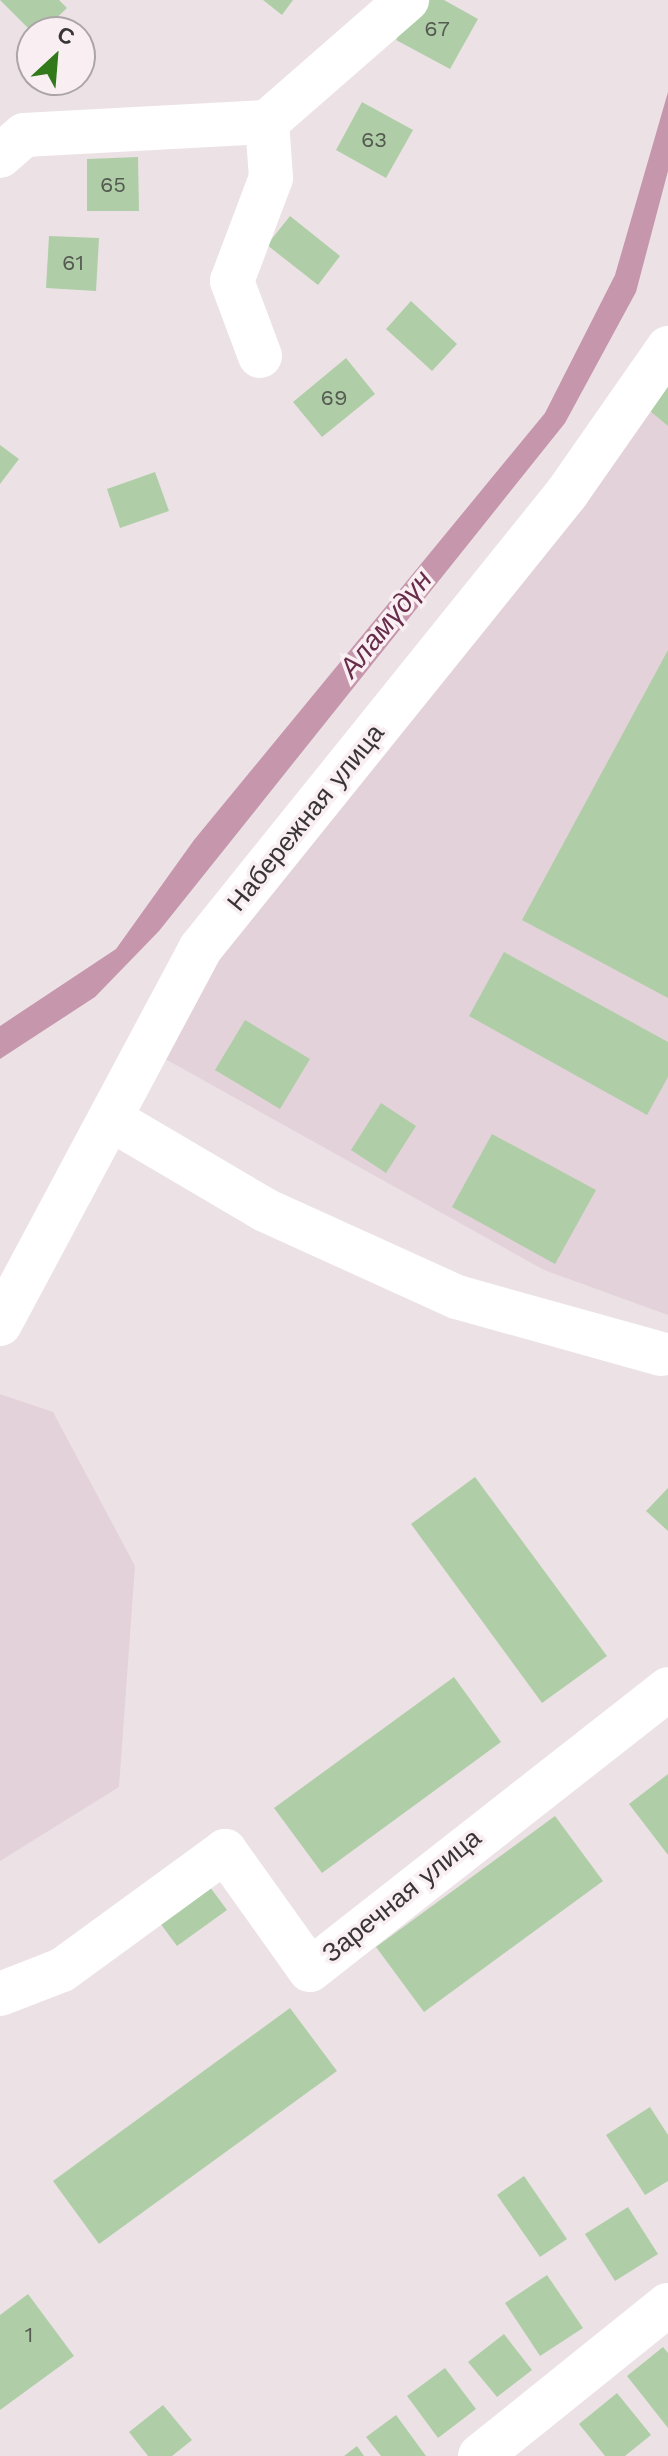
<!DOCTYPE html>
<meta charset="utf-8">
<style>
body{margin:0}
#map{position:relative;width:668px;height:2456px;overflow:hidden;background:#ece2e6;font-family:"Work Sans",sans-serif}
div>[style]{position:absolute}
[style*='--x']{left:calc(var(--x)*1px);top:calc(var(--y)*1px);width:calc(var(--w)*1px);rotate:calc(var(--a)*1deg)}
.built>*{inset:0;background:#e3d2d9}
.water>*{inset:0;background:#c697ac}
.building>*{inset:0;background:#afcea7}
.minor>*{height:44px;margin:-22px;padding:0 22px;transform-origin:22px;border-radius:22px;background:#fff}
span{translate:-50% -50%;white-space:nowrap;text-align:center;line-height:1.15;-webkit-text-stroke:7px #f9eff3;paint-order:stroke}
.number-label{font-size:22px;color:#565b52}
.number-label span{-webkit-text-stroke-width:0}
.street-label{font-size:26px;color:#393536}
.water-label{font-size:28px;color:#672c4a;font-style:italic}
.north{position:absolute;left:16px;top:16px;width:80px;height:80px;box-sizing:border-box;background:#f9eff3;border:2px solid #aca5a7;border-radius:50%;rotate:26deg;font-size:22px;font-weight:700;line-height:32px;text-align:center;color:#393536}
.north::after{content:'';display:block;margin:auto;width:28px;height:36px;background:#32791c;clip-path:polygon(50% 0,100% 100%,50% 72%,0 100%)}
</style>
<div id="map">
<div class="built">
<i style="clip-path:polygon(668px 365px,668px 1315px,544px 1270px,158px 1055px,222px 952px)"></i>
<i style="clip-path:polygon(0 1394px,53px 1412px,135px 1566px,119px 1787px,0 1861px)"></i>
</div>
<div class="water">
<i style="clip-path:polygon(668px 92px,668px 171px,636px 292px,565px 423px,159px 931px,95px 997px,0 1059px,0 1026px,116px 949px,194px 840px,545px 413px,615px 275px)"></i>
</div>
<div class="building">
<i style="clip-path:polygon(0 0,59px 0,67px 8px,42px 32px,32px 32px)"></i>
<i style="clip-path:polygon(263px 0,293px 0,282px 15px)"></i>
<i style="clip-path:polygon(418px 0,444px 0,478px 19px,450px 69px,396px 40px)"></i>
<i style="clip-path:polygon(362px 102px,413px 130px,386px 178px,336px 150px)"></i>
<i style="clip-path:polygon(138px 157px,139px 211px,87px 211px,87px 159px)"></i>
<i style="clip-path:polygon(290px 216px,340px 256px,318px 285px,267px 245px)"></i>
<i style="clip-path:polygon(49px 236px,99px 238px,96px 291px,46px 288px)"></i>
<i style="clip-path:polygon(411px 301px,457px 344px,432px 371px,386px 329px)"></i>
<i style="clip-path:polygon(346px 358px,375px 394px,322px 437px,293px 402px)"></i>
<i style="clip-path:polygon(668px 378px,668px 426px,644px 406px)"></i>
<i style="clip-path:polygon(0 445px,19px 459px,0 484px)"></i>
<i style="clip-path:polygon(155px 472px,169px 511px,120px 528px,107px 489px)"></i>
<i style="clip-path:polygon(668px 650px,668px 998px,522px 920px)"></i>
<i style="clip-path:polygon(504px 952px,668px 1042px,668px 1077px,647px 1115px,469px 1016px)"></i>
<i style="clip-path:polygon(245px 1020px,310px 1059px,280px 1109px,215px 1070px)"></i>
<i style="clip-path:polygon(381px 1103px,416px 1126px,386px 1173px,351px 1150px)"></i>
<i style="clip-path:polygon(492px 1134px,596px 1190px,555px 1264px,452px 1207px)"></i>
<i style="clip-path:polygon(475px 1477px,607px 1656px,542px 1703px,411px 1524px)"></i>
<i style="clip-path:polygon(668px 1488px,668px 1531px,646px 1511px)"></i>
<i style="clip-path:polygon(454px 1677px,501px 1742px,322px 1873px,274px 1808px)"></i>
<i style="clip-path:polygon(668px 1774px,668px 1855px,629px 1804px)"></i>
<i style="clip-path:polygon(555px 1816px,603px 1881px,424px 2012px,376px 1947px)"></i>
<i style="clip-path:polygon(204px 1879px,227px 1910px,177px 1946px,154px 1915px)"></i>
<i style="clip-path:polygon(290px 2008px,337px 2071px,99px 2244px,53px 2181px)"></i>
<i style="clip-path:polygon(650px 2107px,668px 2135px,668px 2181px,645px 2195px,606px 2135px)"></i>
<i style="clip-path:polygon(524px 2176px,567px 2239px,540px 2257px,497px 2195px)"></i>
<i style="clip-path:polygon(628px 2207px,658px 2254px,615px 2281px,585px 2234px)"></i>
<i style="clip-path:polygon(547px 2275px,583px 2328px,540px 2356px,505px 2303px)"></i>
<i style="clip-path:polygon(28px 2294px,74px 2356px,0 2410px,0 2315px)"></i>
<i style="clip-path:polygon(504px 2334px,532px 2370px,497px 2397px,468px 2362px)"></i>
<i style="clip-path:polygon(663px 2347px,668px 2353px,668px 2428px,627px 2376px)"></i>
<i style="clip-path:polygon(445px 2368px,476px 2409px,438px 2438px,407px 2396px)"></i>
<i style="clip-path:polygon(617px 2393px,651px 2435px,625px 2456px,605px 2456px,579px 2424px)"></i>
<i style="clip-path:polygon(163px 2405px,192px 2440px,172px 2456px,148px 2456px,129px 2432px)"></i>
<i style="clip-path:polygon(396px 2415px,426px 2456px,381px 2456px,366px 2437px)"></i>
<i style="clip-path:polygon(357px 2446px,364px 2456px,344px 2456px)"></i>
</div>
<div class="minor">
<i style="--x:0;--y:156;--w:32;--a:-41"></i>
<i style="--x:24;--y:135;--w:243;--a:-3.1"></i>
<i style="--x:267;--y:122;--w:186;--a:-41.1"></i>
<i style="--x:260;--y:356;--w:80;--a:-110.5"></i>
<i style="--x:232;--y:281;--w:110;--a:-69.3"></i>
<i style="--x:271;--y:178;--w:56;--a:-94.1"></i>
<i style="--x:114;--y:1121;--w:175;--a:30.5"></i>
<i style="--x:265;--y:1210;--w:211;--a:24.4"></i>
<i style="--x:457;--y:1297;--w:212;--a:15.6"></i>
<i style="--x:0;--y:1324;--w:425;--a:-61.9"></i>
<i style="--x:200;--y:949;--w:585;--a:-51.17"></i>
<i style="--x:567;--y:493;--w:177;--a:-55.1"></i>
<i style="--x:0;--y:1994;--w:66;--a:-21.2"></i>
<i style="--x:62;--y:1970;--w:202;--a:-36.1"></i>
<i style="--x:225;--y:1851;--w:146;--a:54.5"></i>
<i style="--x:310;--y:1970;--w:455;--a:-38.1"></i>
<i style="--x:480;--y:2456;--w:241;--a:-38.8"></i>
</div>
<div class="number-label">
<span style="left:437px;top:29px">67</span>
<span style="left:374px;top:140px">63</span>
<span style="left:113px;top:185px">65</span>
<span style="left:73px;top:263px">61</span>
<span style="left:334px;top:398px">69</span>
<span style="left:29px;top:2335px">1</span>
</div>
<div class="street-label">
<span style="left:306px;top:818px;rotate:-51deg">Набережная улица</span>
<span style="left:402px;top:1896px;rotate:-39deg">Заречная улица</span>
</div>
<div class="water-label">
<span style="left:386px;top:624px;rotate:-51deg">Аламүдүн</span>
</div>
<div class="north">С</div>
</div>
